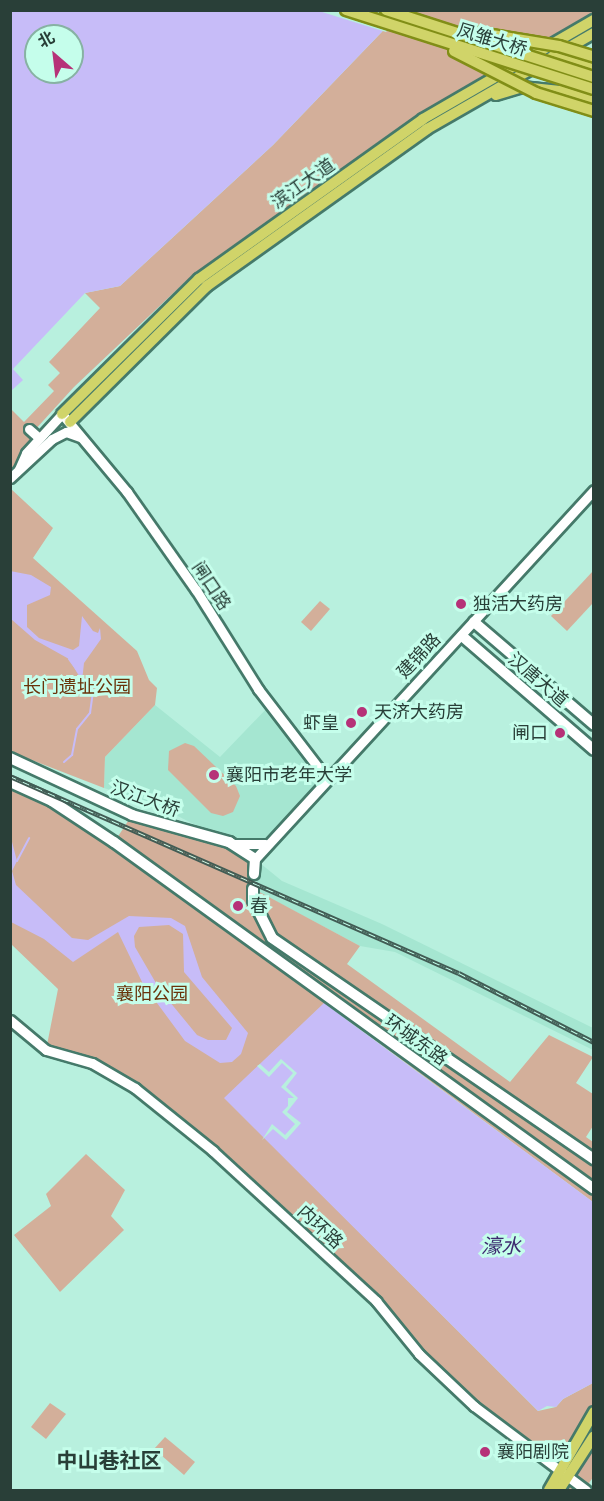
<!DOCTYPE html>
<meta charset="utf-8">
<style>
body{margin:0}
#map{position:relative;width:604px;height:1501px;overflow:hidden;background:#b8f0de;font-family:Roboto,"Noto Sans SC",sans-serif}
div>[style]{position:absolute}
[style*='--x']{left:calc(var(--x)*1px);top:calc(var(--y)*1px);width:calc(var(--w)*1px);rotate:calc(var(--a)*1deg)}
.built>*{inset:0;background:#a5e6d1}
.green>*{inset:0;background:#d3af9a}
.water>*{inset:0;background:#c7bcf8}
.pier>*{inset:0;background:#b8f0de}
.stream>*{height:2px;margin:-1px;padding:0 1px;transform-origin:1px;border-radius:1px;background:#c7bcf8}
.roads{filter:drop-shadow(2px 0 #457a6a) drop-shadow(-2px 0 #457a6a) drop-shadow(0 2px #457a6a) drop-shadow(0 -2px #457a6a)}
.tertiary>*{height:9px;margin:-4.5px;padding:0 4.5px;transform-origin:4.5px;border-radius:4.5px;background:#fff}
.secondary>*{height:10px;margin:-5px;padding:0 5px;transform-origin:5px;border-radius:5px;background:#fff}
.primary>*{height:10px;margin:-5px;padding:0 5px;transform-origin:5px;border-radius:5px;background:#d0d469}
.rail>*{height:4.5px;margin-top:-2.25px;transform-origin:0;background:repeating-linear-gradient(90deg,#c5feeb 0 7px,#415c54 0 14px);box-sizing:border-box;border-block:2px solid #415c54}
.bridges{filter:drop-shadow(2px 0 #818e17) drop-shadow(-2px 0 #818e17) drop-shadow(0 2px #818e17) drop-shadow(0 -2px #818e17)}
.primary-bridge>*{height:10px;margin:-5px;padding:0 5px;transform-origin:5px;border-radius:5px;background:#d0d469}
.dots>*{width:16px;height:16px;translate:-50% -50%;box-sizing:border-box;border:3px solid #c5feeb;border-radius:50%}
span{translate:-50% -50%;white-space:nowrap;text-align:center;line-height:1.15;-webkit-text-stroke:6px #c5feeb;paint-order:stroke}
.street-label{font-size:18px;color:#293f38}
.poi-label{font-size:18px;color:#293f38}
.left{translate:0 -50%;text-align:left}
.right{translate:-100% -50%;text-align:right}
.park-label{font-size:18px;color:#69330a}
.water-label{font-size:20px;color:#3d2a6f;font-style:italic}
.quarter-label{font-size:21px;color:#293f38;font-weight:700}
.frame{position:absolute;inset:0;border:12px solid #293f38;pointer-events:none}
.north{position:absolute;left:24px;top:24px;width:60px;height:60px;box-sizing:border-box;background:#c5feeb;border:2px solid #87b2a3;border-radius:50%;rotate:332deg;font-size:16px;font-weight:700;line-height:24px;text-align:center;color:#293f38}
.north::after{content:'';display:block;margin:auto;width:21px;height:27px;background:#b63278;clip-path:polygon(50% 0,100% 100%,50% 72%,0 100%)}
</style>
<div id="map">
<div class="built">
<i style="clip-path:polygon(155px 705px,220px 757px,270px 705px,327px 779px,267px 843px,229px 842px,156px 805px,104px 788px,105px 757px)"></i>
<i style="clip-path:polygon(255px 859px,282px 881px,382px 924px,593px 1028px,593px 1050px,395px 952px,360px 946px,253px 889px)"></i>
</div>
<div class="green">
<i style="clip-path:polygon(402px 11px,593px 11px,593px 17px,287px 212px,185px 282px,74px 387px,33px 432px,39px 438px,11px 478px,11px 409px,24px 422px,54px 391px,48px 385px,60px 373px,49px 362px,100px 308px,85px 293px,120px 286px,273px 145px)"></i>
<i style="clip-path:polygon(10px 488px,53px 528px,33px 558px,137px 651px,149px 680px,157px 688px,155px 705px,105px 757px,104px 788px,11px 752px)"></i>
<i style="clip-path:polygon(593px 571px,593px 603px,567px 631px,551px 616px)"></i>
<i style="clip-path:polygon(320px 601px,330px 609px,311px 631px,301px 622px)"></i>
<i style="clip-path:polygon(185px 743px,194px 746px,236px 786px,240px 796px,233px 812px,223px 816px,211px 813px,168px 770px,169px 751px)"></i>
<i style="clip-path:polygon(10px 782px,115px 841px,132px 815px,229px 842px,255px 859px,254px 889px,360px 946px,347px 964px,510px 1082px,549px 1035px,593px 1057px,576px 1083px,593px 1094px,593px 1126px,586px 1137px,593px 1142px,593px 1202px,325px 1003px,225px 1098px,538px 1411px,556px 1407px,563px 1399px,593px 1383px,594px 1476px,589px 1483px,593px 1490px,559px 1490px,568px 1477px,474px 1406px,419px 1354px,376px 1301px,213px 1151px,135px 1088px,92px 1063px,46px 1050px,58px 989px,11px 944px)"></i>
<i style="clip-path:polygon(86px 1154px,125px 1190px,111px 1216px,124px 1230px,60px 1292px,14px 1235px,51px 1206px,46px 1194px)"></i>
<i style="clip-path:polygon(50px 1403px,66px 1414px,46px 1439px,31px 1427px)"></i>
<i style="clip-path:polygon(165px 1437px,195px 1462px,184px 1475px,154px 1449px)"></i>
</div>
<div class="water">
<i style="clip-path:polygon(evenodd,11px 11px,402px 11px,273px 145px,120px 286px,85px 293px,13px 369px,23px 380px,11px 391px,11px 11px,36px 36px,72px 36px,72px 72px,36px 72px,36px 36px)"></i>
<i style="clip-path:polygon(10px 571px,31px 575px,51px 587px,50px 595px,27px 605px,27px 627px,39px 638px,73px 650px,79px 646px,82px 616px,93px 631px,98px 633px,100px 628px,101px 639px,84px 663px,82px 681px,69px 659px,35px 640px,11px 619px)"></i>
<i style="clip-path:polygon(evenodd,11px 838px,17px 861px,12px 871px,16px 885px,72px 938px,88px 940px,129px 916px,171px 918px,185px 926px,202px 977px,248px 1033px,241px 1054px,232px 1062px,220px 1063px,185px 1041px,143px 984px,118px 932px,73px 962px,44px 939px,11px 922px,11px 838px,169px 925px,183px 934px,184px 972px,232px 1028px,226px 1040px,208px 1040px,197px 1035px,160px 990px,135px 947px,134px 936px,139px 927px,169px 925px)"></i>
<i style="clip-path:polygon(324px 1003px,593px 1202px,593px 1383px,563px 1399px,556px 1407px,547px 1406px,538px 1411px,224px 1098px)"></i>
</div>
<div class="pier">
<i style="clip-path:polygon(405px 10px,386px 32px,319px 11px)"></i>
<i style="clip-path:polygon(281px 1059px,297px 1073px,286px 1087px,298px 1098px,287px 1112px,301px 1123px,286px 1140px,273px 1129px,262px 1140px,272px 1124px,285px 1135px,295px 1124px,282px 1112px,288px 1106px,288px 1098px,294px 1098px,281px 1087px,293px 1073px,282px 1063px,269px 1077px,257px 1066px,260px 1064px,269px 1072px)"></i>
</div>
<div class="stream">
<i style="--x:64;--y:762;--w:11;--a:-41"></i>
<i style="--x:72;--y:755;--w:26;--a:-79"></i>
<i style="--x:77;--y:729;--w:21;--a:-51"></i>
<i style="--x:90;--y:713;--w:21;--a:-82"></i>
<i style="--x:93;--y:692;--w:41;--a:-126"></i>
<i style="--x:17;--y:861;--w:26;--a:-62"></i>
</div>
<div class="roads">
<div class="tertiary">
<i style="--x:29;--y:429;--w:13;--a:42"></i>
<i style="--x:19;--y:469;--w:17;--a:-66"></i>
<i style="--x:26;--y:453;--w:53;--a:-47.3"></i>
<i style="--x:62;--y:414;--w:102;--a:50.2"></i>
<i style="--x:127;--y:492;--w:120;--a:54.9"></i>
<i style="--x:196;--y:590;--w:117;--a:57.9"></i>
<i style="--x:258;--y:689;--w:113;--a:52.5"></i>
<i style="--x:10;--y:478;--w:57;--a:-42.9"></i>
<i style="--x:52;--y:439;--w:16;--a:-27"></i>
<i style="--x:66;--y:432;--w:15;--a:20"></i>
<i style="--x:234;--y:844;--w:31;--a:0"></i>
<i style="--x:255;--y:859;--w:501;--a:-47.43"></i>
<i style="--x:10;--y:1020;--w:47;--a:39.8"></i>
<i style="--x:46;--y:1050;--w:48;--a:15.8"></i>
<i style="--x:92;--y:1063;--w:50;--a:30.2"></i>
<i style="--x:135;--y:1088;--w:100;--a:38.9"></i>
<i style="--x:213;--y:1151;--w:222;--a:42.6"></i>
<i style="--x:376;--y:1301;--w:68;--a:50.9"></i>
<i style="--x:419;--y:1354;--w:76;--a:43.4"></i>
<i style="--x:474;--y:1406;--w:140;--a:36.9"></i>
</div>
<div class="secondary">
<i style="--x:474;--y:622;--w:158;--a:40.6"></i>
<i style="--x:462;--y:636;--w:174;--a:40.8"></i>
<i style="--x:10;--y:758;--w:135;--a:25"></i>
<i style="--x:132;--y:815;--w:101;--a:15.6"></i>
<i style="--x:229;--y:842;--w:31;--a:33"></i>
<i style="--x:255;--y:859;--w:15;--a:94"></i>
<i style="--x:10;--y:782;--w:46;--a:24.3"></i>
<i style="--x:52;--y:801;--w:74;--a:33.5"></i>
<i style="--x:114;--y:842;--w:592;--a:35.86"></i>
<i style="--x:253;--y:889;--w:11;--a:90"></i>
<i style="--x:253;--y:900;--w:42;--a:63.4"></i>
<i style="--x:272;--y:938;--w:391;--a:34.5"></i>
</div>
<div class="primary">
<i style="--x:554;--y:55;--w:42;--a:16.7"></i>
<i style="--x:564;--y:90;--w:31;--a:17"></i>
<i style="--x:496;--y:95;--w:27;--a:-17"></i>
<i style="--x:522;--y:87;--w:48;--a:5.9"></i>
<i style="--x:62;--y:414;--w:192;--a:-44.6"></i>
<i style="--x:199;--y:279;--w:275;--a:-35.5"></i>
<i style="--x:423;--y:119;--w:198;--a:-30.1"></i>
<i style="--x:70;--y:422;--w:193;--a:-44.8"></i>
<i style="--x:207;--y:286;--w:270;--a:-35.5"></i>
<i style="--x:427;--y:129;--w:193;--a:-29.9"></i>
<i style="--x:549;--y:1490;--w:90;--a:-60"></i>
<i style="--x:559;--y:1490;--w:64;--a:-57.1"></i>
</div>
</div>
<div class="rail">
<i style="--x:10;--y:776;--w:490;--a:23.7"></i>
<i style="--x:459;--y:973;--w:152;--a:27.1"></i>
</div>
<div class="bridges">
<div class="primary-bridge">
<i style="--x:346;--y:10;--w:260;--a:17.7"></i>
<i style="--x:386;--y:10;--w:219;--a:17.9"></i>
<i style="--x:468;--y:31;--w:92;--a:9.4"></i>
<i style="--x:559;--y:46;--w:37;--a:17"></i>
<i style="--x:454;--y:51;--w:92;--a:27.1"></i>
<i style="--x:536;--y:93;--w:61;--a:17.2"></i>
</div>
</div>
<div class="dots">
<i style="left:461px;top:604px;background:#b63278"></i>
<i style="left:362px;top:712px;background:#b63278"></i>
<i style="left:351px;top:723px;background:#b63278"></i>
<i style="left:560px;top:733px;background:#b63278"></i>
<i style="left:214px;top:775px;background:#b63278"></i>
<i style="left:238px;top:906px;background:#b63278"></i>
<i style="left:485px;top:1452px;background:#b63278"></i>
</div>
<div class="street-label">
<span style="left:492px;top:40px;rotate:17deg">凤雏大桥</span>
<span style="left:303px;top:184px;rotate:-35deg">滨江大道</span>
<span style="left:211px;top:586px;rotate:56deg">闸口路</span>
<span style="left:419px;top:656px;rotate:-47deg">建锦路</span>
<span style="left:538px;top:680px;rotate:41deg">汉唐大道</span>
<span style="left:145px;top:799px;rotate:20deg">汉江大桥</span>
<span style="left:416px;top:1040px;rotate:36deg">环城东路</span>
<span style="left:320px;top:1227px;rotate:43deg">内环路</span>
</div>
<div class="poi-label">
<span class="left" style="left:473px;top:604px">独活大药房</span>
<span class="left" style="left:374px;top:712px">天济大药房</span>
<span class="right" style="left:339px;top:723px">虾皇</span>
<span class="right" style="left:548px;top:733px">闸口</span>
<span class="left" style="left:226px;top:775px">襄阳市老年大学</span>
<span class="left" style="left:250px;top:906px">春</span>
<span class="left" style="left:497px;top:1452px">襄阳剧院</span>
</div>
<div class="park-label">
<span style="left:77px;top:687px">长门遗址公园</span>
<span style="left:152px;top:994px">襄阳公园</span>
</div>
<div class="water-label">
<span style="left:501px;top:1246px">濠水</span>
</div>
<div class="quarter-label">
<span style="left:109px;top:1461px">中山巷社区</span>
</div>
<div class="frame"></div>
<div class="north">北</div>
</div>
